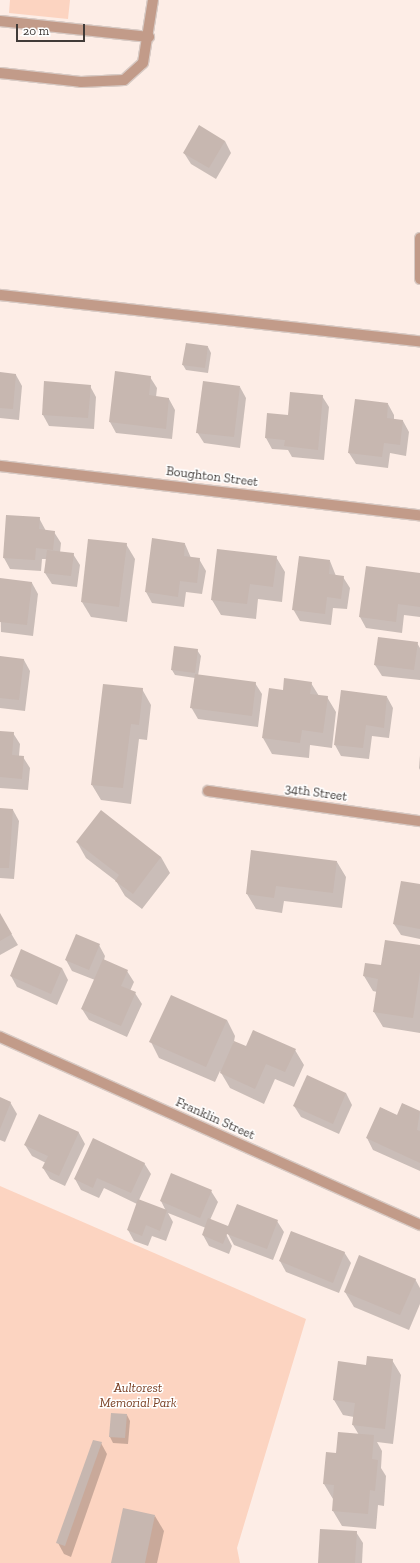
<!DOCTYPE html>
<style>
body{margin:0}
#map{position:relative;width:420px;height:1563px;overflow:hidden;background:#fdede6;font-family:"Zilla Slab",serif}
div>[style]{position:absolute}
[style*='--x']{left:calc(var(--x)*1px);top:calc(var(--y)*1px);width:calc(var(--w)*1px);rotate:calc(var(--a)*1deg)}
.green>*{inset:0;background:#fcd4c1}
.shadow>*{inset:0;background:#0003}
.building>*{inset:0;background:#c7b7b0}
.roads{filter:drop-shadow(1px 0 #d7c9c3) drop-shadow(-1px 0 #d7c9c3) drop-shadow(0 1px #d7c9c3) drop-shadow(0 -1px #d7c9c3)}
.minor>*{height:10px;margin:-5px;padding:0 5px;transform-origin:5px;border-radius:5px;background:#c29b89}
span{translate:-50% -50%;white-space:nowrap;text-align:center;line-height:1.15;-webkit-text-stroke:3px #fff;paint-order:stroke}
.street-label{font-size:13px;color:#413b38}
.park-label{font-size:13px;color:#7b4125;font-style:italic}
.scale{position:absolute;left:16px;top:24px;width:69px;height:18px;box-sizing:border-box;border:2px solid #413b38;border-top:0;padding-left:5px;font-size:12px;line-height:14px;white-space:nowrap;color:#413b38;-webkit-text-stroke:3px #fff;paint-order:stroke}
</style>
<div id="map">
<div class="green">
<i style="clip-path:polygon(10px 0,70px 0,68px 19px,9px 13px)"></i>
<i style="clip-path:polygon(0 1186px,306px 1319px,237px 1548px,240px 1563px,0 1563px)"></i>
</div>
<div class="shadow">
<i style="clip-path:polygon(225px 141px,231px 153px,216px 179px,191px 164px,184px 153px)"></i>
<i style="clip-path:polygon(208px 347px,211px 353px,208px 373px,186px 370px,183px 365px)"></i>
<i style="clip-path:polygon(0 373px,16px 375px,22px 386px,19px 420px,0 418px)"></i>
<i style="clip-path:polygon(150px 377px,157px 388px,156px 397px,169px 399px,175px 410px,172px 439px,116px 433px,110px 422px)"></i>
<i style="clip-path:polygon(90px 386px,96px 397px,94px 429px,49px 426px,43px 415px)"></i>
<i style="clip-path:polygon(240px 387px,246px 398px,240px 448px,204px 443px,197px 432px)"></i>
<i style="clip-path:polygon(322px 396px,329px 407px,324px 460px,292px 457px,288px 450px,272px 449px,266px 438px,289px 416px)"></i>
<i style="clip-path:polygon(388px 404px,394px 415px,394px 420px,403px 421px,409px 432px,406px 456px,390px 453px,388px 468px,356px 464px,349px 453px)"></i>
<i style="clip-path:polygon(39px 518px,46px 531px,54px 532px,61px 543px,60px 553px,73px 554px,80px 565px,77px 587px,52px 584px,45px 573px,47px 559px,42px 559px,41px 571px,10px 569px,4px 558px)"></i>
<i style="clip-path:polygon(126px 544px,135px 559px,127px 622px,91px 617px,82px 602px)"></i>
<i style="clip-path:polygon(185px 544px,191px 558px,199px 559px,206px 571px,202px 594px,186px 592px,184px 607px,152px 603px,146px 592px)"></i>
<i style="clip-path:polygon(276px 557px,285px 572px,282px 602px,258px 599px,256px 619px,221px 615px,212px 600px)"></i>
<i style="clip-path:polygon(330px 561px,336px 576px,343px 577px,350px 588px,347px 609px,333px 608px,331px 625px,300px 621px,293px 609px)"></i>
<i style="clip-path:polygon(420px 574px,420px 617px,404px 615px,402px 633px,366px 628px,360px 617px)"></i>
<i style="clip-path:polygon(0 579px,32px 583px,38px 594px,33px 636px,1px 632px)"></i>
<i style="clip-path:polygon(417px 643px,420px 648px,420px 680px,382px 676px,375px 665px)"></i>
<i style="clip-path:polygon(197px 650px,201px 656px,198px 676px,255px 683px,262px 694px,258px 727px,198px 719px,191px 707px,195px 678px,175px 675px,172px 670px)"></i>
<i style="clip-path:polygon(0 657px,24px 660px,30px 671px,25px 711px,0 708px)"></i>
<i style="clip-path:polygon(311px 683px,319px 696px,327px 697px,336px 712px,332px 748px,310px 745px,309px 758px,272px 754px,263px 738px,284px 691px)"></i>
<i style="clip-path:polygon(142px 689px,151px 705px,147px 740px,139px 739px,131px 804px,101px 800px,92px 785px)"></i>
<i style="clip-path:polygon(387px 697px,393px 708px,389px 738px,372px 736px,369px 759px,341px 756px,335px 745px)"></i>
<i style="clip-path:polygon(0 732px,13px 733px,20px 744px,19px 756px,23px 757px,30px 768px,28px 790px,0 788px)"></i>
<i style="clip-path:polygon(420px 755px,420px 770px,419px 768px)"></i>
<i style="clip-path:polygon(0 809px,13px 810px,19px 821px,14px 879px,0 878px)"></i>
<i style="clip-path:polygon(77px 842px,161px 857px,170px 873px,142px 909px,125px 896px,116px 881px,86px 858px)"></i>
<i style="clip-path:polygon(337px 862px,346px 877px,342px 908px,284px 901px,282px 913px,256px 909px,247px 894px)"></i>
<i style="clip-path:polygon(402px 882px,420px 885px,420px 939px,401px 935px,394px 924px)"></i>
<i style="clip-path:polygon(0 915px,18px 945px,0 955px)"></i>
<i style="clip-path:polygon(99px 945px,105px 956px,104px 960px,127px 971px,134px 982px,130px 991px,135px 993px,142px 1004px,127px 1037px,89px 1020px,82px 1009px,95px 980px,72px 971px,66px 960px)"></i>
<i style="clip-path:polygon(420px 946px,420px 1033px,383px 1027px,374px 1012px,377px 992px,373px 991px,364px 976px)"></i>
<i style="clip-path:polygon(62px 968px,68px 980px,57px 1005px,17px 987px,11px 976px)"></i>
<i style="clip-path:polygon(227px 1020px,235px 1036px,233px 1047px,295px 1050px,304px 1065px,294px 1087px,275px 1079px,264px 1104px,230px 1088px,220px 1071px,215px 1082px,159px 1058px,151px 1042px)"></i>
<i style="clip-path:polygon(346px 1093px,352px 1105px,339px 1134px,301px 1117px,294px 1106px)"></i>
<i style="clip-path:polygon(0 1098px,10px 1102px,17px 1114px,5px 1142px,0 1140px)"></i>
<i style="clip-path:polygon(403px 1104px,420px 1112px,420px 1171px,373px 1150px,367px 1138px,381px 1108px,398px 1116px)"></i>
<i style="clip-path:polygon(40px 1115px,79px 1133px,85px 1144px,65px 1186px,50px 1179px,43px 1168px,46px 1163px,32px 1156px,25px 1145px)"></i>
<i style="clip-path:polygon(144px 1163px,151px 1174px,139px 1200px,166px 1211px,161px 1201px,211px 1191px,218px 1202px,210px 1220px,229px 1227px,277px 1221px,284px 1232px,273px 1260px,234px 1245px,228px 1234px,226px 1234px,232px 1246px,229px 1254px,209px 1246px,203px 1235px,206px 1228px,168px 1213px,173px 1222px,166px 1241px,152px 1236px,148px 1246px,134px 1241px,128px 1230px,137px 1204px,104px 1188px,99px 1198px,81px 1190px,75px 1179px)"></i>
<i style="clip-path:polygon(291px 1232px,344px 1252px,351px 1263px,339px 1293px,286px 1272px,280px 1261px)"></i>
<i style="clip-path:polygon(415px 1279px,420px 1288px,420px 1304px,409px 1330px,354px 1307px,345px 1292px)"></i>
<i style="clip-path:polygon(392px 1360px,401px 1375px,393px 1444px,377px 1442px,382px 1451px,381px 1468px,386px 1476px,384px 1506px,378px 1505px,376px 1529px,342px 1526px,333px 1511px,333px 1499px,324px 1484px,337px 1454px,359px 1435px,353px 1425px,354px 1417px,343px 1415px,334px 1400px,367px 1366px)"></i>
<i style="clip-path:polygon(127px 1415px,130px 1421px,128px 1444px,113px 1443px,110px 1437px)"></i>
<i style="clip-path:polygon(101px 1443px,107px 1454px,71px 1557px,64px 1554px,58px 1543px)"></i>
<i style="clip-path:polygon(155px 1516px,164px 1531px,157px 1563px,112px 1563px)"></i>
<i style="clip-path:polygon(356px 1532px,363px 1543px,362px 1563px,319px 1563px)"></i>
</div>
<div class="building">
<i style="clip-path:polygon(199px 125px,225px 141px,209px 168px,183px 153px)"></i>
<i style="clip-path:polygon(186px 343px,208px 346px,205px 368px,182px 365px)"></i>
<i style="clip-path:polygon(115px 371px,151px 376px,149px 395px,169px 398px,166px 429px,109px 422px)"></i>
<i style="clip-path:polygon(0 372px,16px 374px,13px 409px,0 408px)"></i>
<i style="clip-path:polygon(44px 381px,91px 385px,88px 418px,42px 415px)"></i>
<i style="clip-path:polygon(203px 381px,240px 386px,234px 437px,196px 433px)"></i>
<i style="clip-path:polygon(290px 392px,323px 395px,318px 450px,284px 446px,285px 440px,265px 438px,267px 413px,288px 415px)"></i>
<i style="clip-path:polygon(355px 399px,388px 403px,387px 418px,403px 420px,400px 445px,384px 443px,382px 457px,348px 453px)"></i>
<i style="clip-path:polygon(6px 515px,40px 517px,39px 529px,55px 531px,53px 550px,36px 548px,35px 560px,3px 558px)"></i>
<i style="clip-path:polygon(152px 538px,185px 543px,184px 556px,200px 558px,197px 583px,180px 581px,178px 597px,145px 592px)"></i>
<i style="clip-path:polygon(88px 539px,127px 543px,119px 607px,81px 602px)"></i>
<i style="clip-path:polygon(217px 549px,277px 556px,273px 587px,250px 584px,247px 604px,211px 600px)"></i>
<i style="clip-path:polygon(47px 550px,74px 553px,71px 576px,44px 573px)"></i>
<i style="clip-path:polygon(299px 556px,330px 560px,329px 574px,344px 576px,341px 599px,327px 597px,325px 614px,292px 610px)"></i>
<i style="clip-path:polygon(366px 566px,420px 573px,420px 607px,398px 604px,396px 622px,359px 617px)"></i>
<i style="clip-path:polygon(0 578px,32px 582px,27px 625px,0 622px)"></i>
<i style="clip-path:polygon(378px 637px,418px 642px,414px 670px,374px 665px)"></i>
<i style="clip-path:polygon(174px 646px,198px 649px,195px 673px,171px 670px)"></i>
<i style="clip-path:polygon(0 656px,24px 659px,19px 700px,0 698px)"></i>
<i style="clip-path:polygon(195px 674px,256px 682px,252px 716px,190px 708px)"></i>
<i style="clip-path:polygon(284px 678px,312px 682px,310px 694px,328px 696px,323px 733px,302px 730px,300px 743px,262px 738px,269px 688px,283px 690px)"></i>
<i style="clip-path:polygon(103px 684px,143px 688px,139px 725px,131px 724px,123px 788px,91px 785px)"></i>
<i style="clip-path:polygon(341px 690px,387px 696px,384px 728px,366px 725px,363px 748px,334px 745px)"></i>
<i style="clip-path:polygon(0 731px,14px 732px,12px 755px,24px 756px,22px 779px,0 777px)"></i>
<i style="clip-path:polygon(0 808px,13px 809px,9px 868px,0 868px)"></i>
<i style="clip-path:polygon(101px 810px,161px 857px,133px 894px,115px 881px,119px 875px,76px 842px)"></i>
<i style="clip-path:polygon(251px 850px,337px 861px,333px 893px,276px 886px,274px 898px,246px 894px)"></i>
<i style="clip-path:polygon(401px 881px,420px 884px,420px 929px,393px 924px)"></i>
<i style="clip-path:polygon(0 913px,12px 934px,0 941px)"></i>
<i style="clip-path:polygon(76px 934px,100px 944px,89px 970px,65px 960px)"></i>
<i style="clip-path:polygon(385px 940px,420px 945px,420px 972px,413px 1018px,373px 1012px,378px 979px,363px 976px,365px 963px,381px 965px)"></i>
<i style="clip-path:polygon(21px 949px,62px 968px,51px 994px,10px 976px)"></i>
<i style="clip-path:polygon(103px 959px,128px 970px,121px 986px,136px 992px,121px 1026px,81px 1009px)"></i>
<i style="clip-path:polygon(171px 995px,227px 1020px,206px 1067px,149px 1042px)"></i>
<i style="clip-path:polygon(253px 1030px,296px 1049px,285px 1072px,266px 1064px,255px 1089px,220px 1073px,234px 1041px,246px 1046px)"></i>
<i style="clip-path:polygon(307px 1075px,346px 1093px,333px 1124px,293px 1106px)"></i>
<i style="clip-path:polygon(0 1097px,11px 1102px,0 1129px)"></i>
<i style="clip-path:polygon(402px 1103px,420px 1111px,417px 1130px,420px 1131px,420px 1163px,366px 1138px,380px 1107px,397px 1115px)"></i>
<i style="clip-path:polygon(39px 1114px,79px 1132px,59px 1176px,42px 1168px,48px 1156px,24px 1145px)"></i>
<i style="clip-path:polygon(93px 1138px,145px 1163px,131px 1193px,97px 1178px,93px 1188px,74px 1179px)"></i>
<i style="clip-path:polygon(171px 1173px,212px 1190px,200px 1218px,160px 1201px)"></i>
<i style="clip-path:polygon(138px 1199px,167px 1210px,160px 1231px,146px 1225px,142px 1236px,127px 1230px)"></i>
<i style="clip-path:polygon(237px 1204px,278px 1220px,267px 1249px,227px 1234px,223px 1244px,202px 1235px,208px 1218px,228px 1226px)"></i>
<i style="clip-path:polygon(291px 1231px,345px 1252px,333px 1283px,279px 1261px)"></i>
<i style="clip-path:polygon(359px 1255px,416px 1279px,400px 1315px,344px 1292px)"></i>
<i style="clip-path:polygon(367px 1356px,393px 1359px,385px 1429px,352px 1425px,355px 1403px,333px 1400px,338px 1361px,366px 1365px)"></i>
<i style="clip-path:polygon(111px 1413px,127px 1414px,125px 1438px,109px 1437px)"></i>
<i style="clip-path:polygon(338px 1432px,374px 1435px,372px 1459px,378px 1460px,375px 1491px,370px 1490px,368px 1514px,332px 1511px,334px 1485px,323px 1484px,326px 1452px,336px 1453px)"></i>
<i style="clip-path:polygon(93px 1440px,102px 1442px,65px 1546px,56px 1543px)"></i>
<i style="clip-path:polygon(123px 1508px,155px 1515px,145px 1563px,111px 1563px)"></i>
<i style="clip-path:polygon(320px 1529px,357px 1531px,355px 1563px,318px 1563px)"></i>
</div>
<div class="roads">
<div class="minor">
<i style="--x:0;--y:21;--w:150;--a:6.1"></i>
<i style="--x:0;--y:73;--w:81;--a:6.3"></i>
<i style="--x:81;--y:82;--w:43;--a:-2.7"></i>
<i style="--x:124;--y:80;--w:25;--a:-42"></i>
<i style="--x:143;--y:63;--w:64;--a:-81"></i>
<i style="--x:420;--y:238;--w:41;--a:90"></i>
<i style="--x:0;--y:295;--w:423;--a:6.3"></i>
<i style="--x:0;--y:466;--w:423;--a:6.7"></i>
<i style="--x:208;--y:791;--w:214;--a:8.1"></i>
<i style="--x:0;--y:1037;--w:460;--a:24.1"></i>
</div>
</div>
<div class="street-label">
<span style="left:212px;top:477px;rotate:7deg">Boughton Street</span>
<span style="left:316px;top:793px;rotate:8deg">34th Street</span>
<span style="left:215px;top:1119px;rotate:24deg">Franklin Street</span>
</div>
<div class="park-label">
<span style="left:138px;top:1396px">Aultorest<br>Memorial Park</span>
</div>
<div class="scale">20 m</div>
</div>
